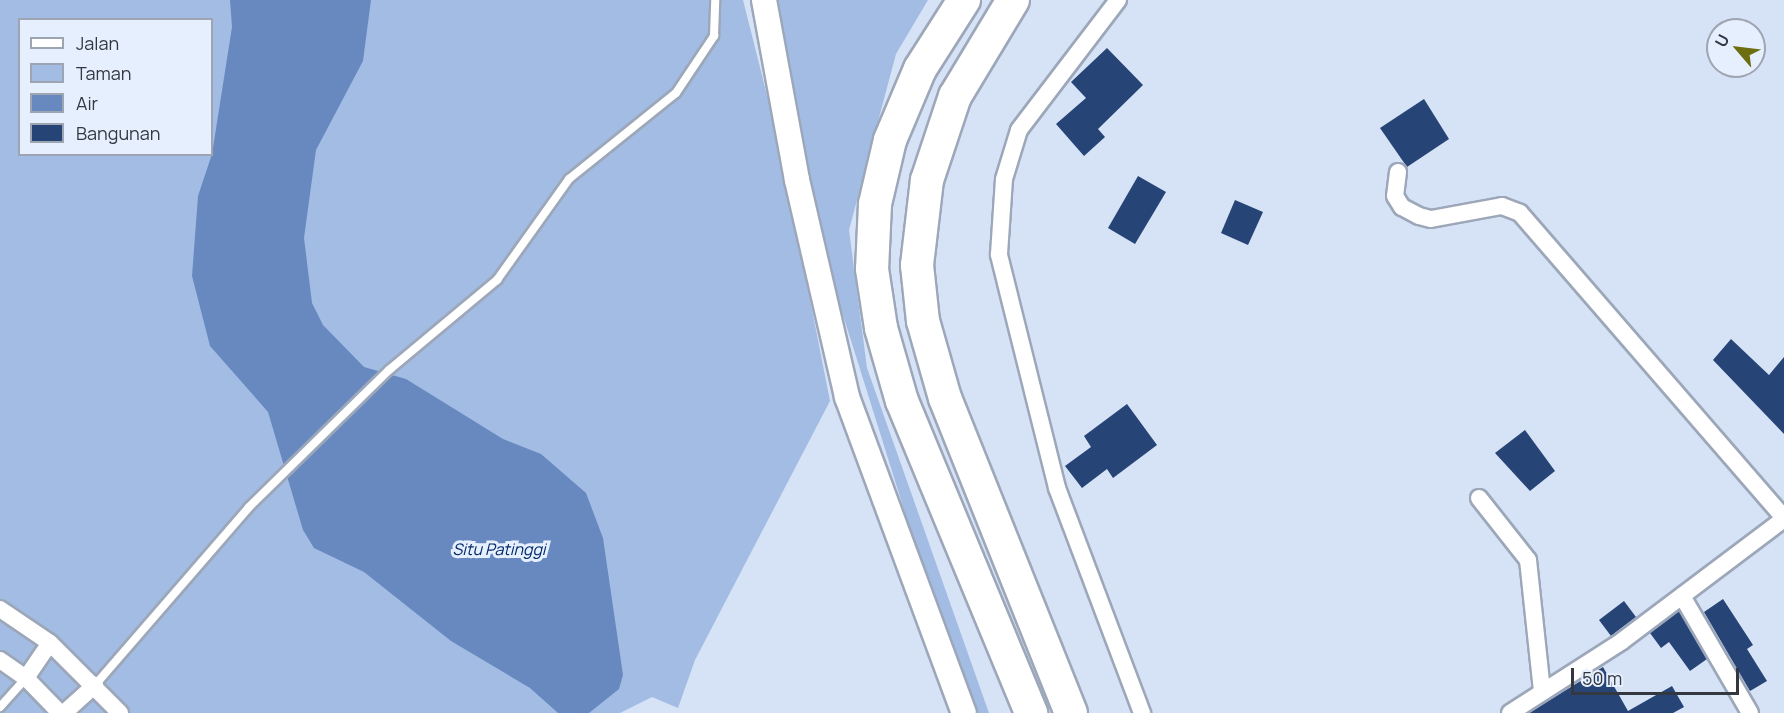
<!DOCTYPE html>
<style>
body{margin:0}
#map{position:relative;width:1784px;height:713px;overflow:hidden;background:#d6e2f5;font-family:Manrope,sans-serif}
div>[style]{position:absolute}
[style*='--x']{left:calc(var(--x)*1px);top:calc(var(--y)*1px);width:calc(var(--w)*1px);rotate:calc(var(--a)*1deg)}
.green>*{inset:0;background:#a3bce4}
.water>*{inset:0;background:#6789c0}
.building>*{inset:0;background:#264476}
.roads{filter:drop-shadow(2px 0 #9ca7b9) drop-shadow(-2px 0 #9ca7b9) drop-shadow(0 2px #9ca7b9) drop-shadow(0 -2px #9ca7b9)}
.lane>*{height:8px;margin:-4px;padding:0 4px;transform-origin:4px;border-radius:4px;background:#fff}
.street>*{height:16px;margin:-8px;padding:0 8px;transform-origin:8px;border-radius:8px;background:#fff}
.secondary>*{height:24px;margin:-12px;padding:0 12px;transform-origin:12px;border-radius:12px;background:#fff}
.highway>*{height:32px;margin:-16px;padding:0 16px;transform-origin:16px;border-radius:16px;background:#fff}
span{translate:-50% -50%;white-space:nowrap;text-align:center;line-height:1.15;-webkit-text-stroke:6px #e5effe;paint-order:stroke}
.water-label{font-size:16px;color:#00286a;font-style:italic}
.legend{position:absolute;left:18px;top:18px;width:195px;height:138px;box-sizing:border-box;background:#e5effe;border:2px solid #9ea5b2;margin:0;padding:8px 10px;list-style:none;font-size:18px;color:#33373f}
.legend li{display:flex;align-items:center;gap:12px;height:30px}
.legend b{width:30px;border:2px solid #9ea5b2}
.north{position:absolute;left:1706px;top:18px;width:60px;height:60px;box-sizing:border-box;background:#e5effe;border:2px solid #9ea5b2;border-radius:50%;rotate:298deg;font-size:16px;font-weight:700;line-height:24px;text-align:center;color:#33373f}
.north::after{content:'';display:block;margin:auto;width:21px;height:27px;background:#6d6e0f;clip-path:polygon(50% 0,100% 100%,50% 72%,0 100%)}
.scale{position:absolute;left:1571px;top:668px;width:168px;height:27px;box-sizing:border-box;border:3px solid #33373f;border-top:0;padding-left:8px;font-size:18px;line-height:21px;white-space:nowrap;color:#33373f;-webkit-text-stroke:4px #e5effe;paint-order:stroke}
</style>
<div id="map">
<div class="green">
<i style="clip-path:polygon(evenodd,0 0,743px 0,807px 254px,802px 259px,830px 401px,695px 660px,678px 708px,652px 697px,620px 713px,0 713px,0 0,20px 20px,212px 20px,212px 154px,20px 154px,20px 20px)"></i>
<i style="clip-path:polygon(777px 0,928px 0,896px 54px,849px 230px,867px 368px,989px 713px,978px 713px,918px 554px,827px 264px)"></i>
</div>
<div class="water">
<i style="clip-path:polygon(230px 0,371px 0,363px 61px,316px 150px,304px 238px,312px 303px,323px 325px,364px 367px,406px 379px,503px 439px,541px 454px,586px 493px,603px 538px,623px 675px,619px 689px,589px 713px,558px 713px,530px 688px,451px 641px,364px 572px,314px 548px,303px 530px,268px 412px,210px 346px,192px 276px,198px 196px,212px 154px,232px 27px)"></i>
</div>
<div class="building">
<i style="clip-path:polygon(1107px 48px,1143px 85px,1098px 129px,1105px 137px,1084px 156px,1056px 124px,1086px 98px,1071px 82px)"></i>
<i style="clip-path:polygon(1424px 99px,1449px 139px,1407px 167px,1380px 128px)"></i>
<i style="clip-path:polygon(1138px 176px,1166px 192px,1135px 244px,1108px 228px)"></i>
<i style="clip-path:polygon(1235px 200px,1263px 212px,1248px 245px,1221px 233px)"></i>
<i style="clip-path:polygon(1731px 339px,1769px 375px,1784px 357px,1784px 434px,1713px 360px)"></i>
<i style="clip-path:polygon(1127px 404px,1157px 445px,1113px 478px,1107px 469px,1082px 488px,1065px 466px,1091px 447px,1084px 436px)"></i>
<i style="clip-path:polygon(1525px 430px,1555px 471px,1530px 491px,1495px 453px)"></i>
<i style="clip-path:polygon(1723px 599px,1753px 645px,1747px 649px,1767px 681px,1750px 691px,1704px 612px)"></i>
<i style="clip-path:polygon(1624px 601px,1636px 617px,1611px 636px,1599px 620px)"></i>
<i style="clip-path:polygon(1679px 611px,1707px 659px,1690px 671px,1669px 642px,1661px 648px,1650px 633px)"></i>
<i style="clip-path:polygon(1603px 667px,1628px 711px,1672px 686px,1684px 707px,1673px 713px,1529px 713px)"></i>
</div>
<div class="roads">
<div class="lane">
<i style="--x:95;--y:685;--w:235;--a:-49.1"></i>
<i style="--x:249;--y:507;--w:196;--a:-44.4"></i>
<i style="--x:389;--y:370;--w:141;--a:-39.8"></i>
<i style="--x:497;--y:280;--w:124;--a:-54.5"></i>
<i style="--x:569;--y:179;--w:137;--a:-38.8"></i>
<i style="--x:676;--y:93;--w:69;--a:-56.3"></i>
<i style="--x:714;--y:36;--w:36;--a:-88"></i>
<i style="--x:0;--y:707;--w:39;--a:-48"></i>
</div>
<div class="street">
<i style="--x:1118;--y:0;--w:163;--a:127.3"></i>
<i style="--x:1019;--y:130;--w:51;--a:107"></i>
<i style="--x:1004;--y:179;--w:76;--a:93.8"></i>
<i style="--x:999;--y:255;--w:240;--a:76"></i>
<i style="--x:1057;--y:488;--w:241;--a:69.3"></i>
<i style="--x:1398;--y:172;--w:24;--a:97"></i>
<i style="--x:1395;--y:196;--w:13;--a:58"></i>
<i style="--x:1402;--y:207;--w:19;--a:28"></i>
<i style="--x:1419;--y:216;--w:12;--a:14"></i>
<i style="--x:1431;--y:219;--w:72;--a:-10.4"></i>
<i style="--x:1502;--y:206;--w:19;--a:21"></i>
<i style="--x:1520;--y:213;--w:403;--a:49.1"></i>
<i style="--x:1479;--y:498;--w:79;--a:51.7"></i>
<i style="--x:1528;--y:560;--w:133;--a:83.9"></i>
<i style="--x:1682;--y:596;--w:135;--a:59.8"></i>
<i style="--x:0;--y:609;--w:60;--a:34.2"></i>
<i style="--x:50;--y:643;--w:99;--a:45"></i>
<i style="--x:0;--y:660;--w:32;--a:35"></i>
<i style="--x:26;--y:678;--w:49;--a:45.8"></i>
<i style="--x:26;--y:678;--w:42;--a:-55.6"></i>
<i style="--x:64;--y:713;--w:42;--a:-42.1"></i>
<i style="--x:1510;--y:713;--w:133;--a:-32.7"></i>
<i style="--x:1622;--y:641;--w:203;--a:-37"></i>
</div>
<div class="secondary">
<i style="--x:764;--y:0;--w:183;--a:79.6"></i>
<i style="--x:797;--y:180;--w:223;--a:77"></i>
<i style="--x:847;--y:397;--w:337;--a:69.7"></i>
</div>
<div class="highway">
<i style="--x:964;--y:0;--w:82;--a:122.5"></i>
<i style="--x:920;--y:69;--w:77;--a:112.9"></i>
<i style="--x:890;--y:140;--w:66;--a:103.2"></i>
<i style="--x:875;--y:204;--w:65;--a:92.6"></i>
<i style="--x:872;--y:269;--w:60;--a:81.3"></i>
<i style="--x:881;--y:328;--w:76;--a:74"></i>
<i style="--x:902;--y:401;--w:338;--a:67.5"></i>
<i style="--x:1013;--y:0;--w:112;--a:121.1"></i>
<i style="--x:955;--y:96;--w:89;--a:108.4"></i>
<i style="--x:927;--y:180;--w:86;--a:96.7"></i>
<i style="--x:917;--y:265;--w:56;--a:83.9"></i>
<i style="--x:923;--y:321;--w:80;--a:74.1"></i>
<i style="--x:945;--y:398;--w:339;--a:68.2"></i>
</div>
</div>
<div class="water-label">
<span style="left:499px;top:549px">Situ Patinggi</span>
</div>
<ul class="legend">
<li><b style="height:8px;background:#fff"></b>Jalan</li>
<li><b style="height:16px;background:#a3bce4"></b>Taman</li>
<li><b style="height:16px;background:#6789c0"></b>Air</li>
<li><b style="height:16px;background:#264476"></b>Bangunan</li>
</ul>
<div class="north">U</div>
<div class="scale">50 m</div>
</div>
